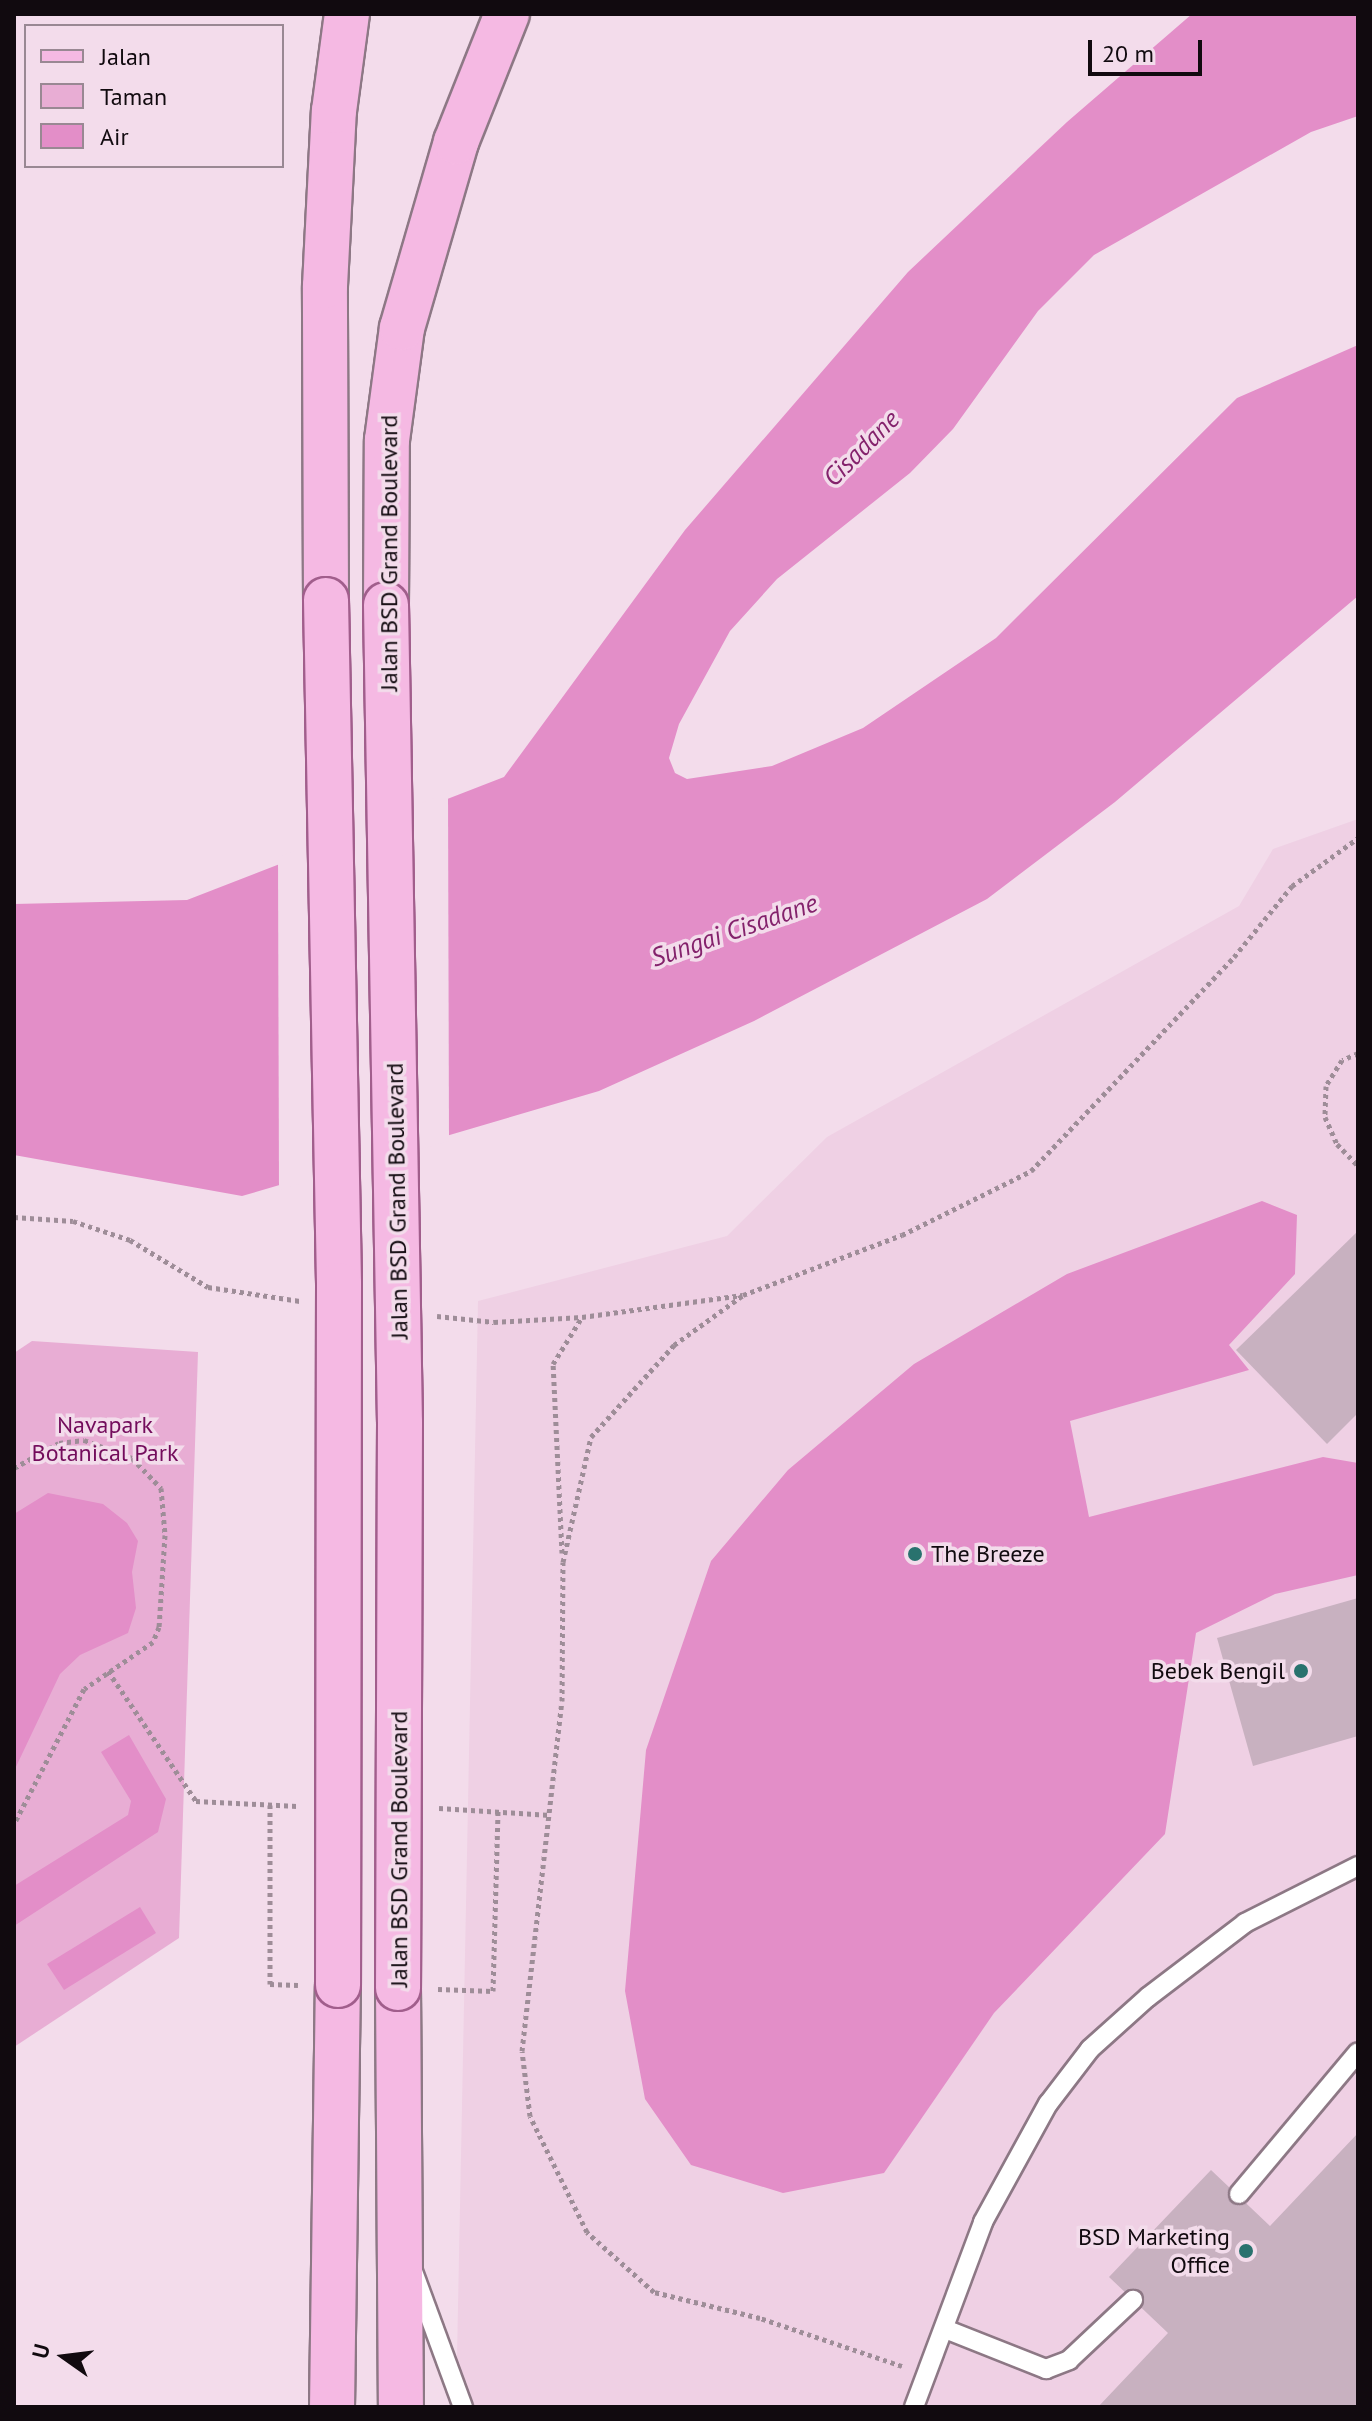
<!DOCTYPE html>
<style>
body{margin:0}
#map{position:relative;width:1372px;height:2421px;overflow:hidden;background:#f3dceb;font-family:"PT Sans",sans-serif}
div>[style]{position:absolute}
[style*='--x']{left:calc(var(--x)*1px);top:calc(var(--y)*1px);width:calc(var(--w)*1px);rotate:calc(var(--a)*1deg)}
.built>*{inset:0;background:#efd0e4}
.green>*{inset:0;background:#e8add4}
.water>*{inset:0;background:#e38ec8}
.pier>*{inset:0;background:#f3dceb}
.building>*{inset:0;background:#c8b1c0}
.path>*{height:5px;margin-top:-2.5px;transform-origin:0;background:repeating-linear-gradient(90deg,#9e8d98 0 4px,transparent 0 8px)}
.roads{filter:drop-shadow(2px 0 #8d7885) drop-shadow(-2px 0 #8d7885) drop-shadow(0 2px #8d7885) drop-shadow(0 -2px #8d7885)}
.lane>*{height:18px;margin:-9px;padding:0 9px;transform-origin:9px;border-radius:9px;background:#fff}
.primary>*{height:44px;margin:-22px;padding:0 22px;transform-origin:22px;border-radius:22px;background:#f5b9e3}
.bridges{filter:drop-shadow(2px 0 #a15e8c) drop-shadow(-2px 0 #a15e8c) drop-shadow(0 2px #a15e8c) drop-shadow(0 -2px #a15e8c)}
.primary-bridge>*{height:44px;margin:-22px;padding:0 22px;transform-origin:22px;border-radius:22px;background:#f5b9e3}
.dots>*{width:22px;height:22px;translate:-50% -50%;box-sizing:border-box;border:4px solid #f3dceb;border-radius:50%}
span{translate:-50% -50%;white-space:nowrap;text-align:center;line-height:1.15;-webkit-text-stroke:7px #f3dceb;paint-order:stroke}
.street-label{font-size:24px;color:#110a0f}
.park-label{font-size:24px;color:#730c5c}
.poi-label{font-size:24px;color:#110a0f}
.left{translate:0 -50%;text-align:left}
.right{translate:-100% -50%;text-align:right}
.water-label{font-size:26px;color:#84226c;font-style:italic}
.frame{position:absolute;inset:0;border:16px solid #110a0f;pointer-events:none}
.legend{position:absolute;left:24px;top:24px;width:260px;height:144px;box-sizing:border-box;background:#f3dceb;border:2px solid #998893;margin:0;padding:10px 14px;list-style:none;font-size:24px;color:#110a0f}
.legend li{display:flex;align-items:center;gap:16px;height:40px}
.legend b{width:40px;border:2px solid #998893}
.north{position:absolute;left:24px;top:2317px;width:80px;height:80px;-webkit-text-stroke:6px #f3dceb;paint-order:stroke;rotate:284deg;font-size:22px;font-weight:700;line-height:32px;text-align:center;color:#110a0f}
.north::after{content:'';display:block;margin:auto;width:28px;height:36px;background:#110a0f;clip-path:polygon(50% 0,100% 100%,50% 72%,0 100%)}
.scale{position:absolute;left:1088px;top:40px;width:114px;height:36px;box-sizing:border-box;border:4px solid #110a0f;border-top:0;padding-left:10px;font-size:24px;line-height:28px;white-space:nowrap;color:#110a0f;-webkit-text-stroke:6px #f3dceb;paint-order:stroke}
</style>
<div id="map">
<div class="built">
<i style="clip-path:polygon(1358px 819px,1358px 2407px,456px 2407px,478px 1301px,727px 1236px,827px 1137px,1239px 906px,1273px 849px)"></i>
</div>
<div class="green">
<i style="clip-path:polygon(32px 1341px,198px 1352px,179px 1938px,14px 2047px,14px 1353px)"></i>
</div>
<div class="water">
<i style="clip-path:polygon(1192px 14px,1358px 14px,1358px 116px,1311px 132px,1094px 255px,1038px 311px,953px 429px,910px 473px,777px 579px,730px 631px,679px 724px,669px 758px,675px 773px,687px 779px,772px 766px,863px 728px,996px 638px,1237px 398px,1358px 345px,1358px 596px,1115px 802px,987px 899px,754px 1021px,599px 1091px,242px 1196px,14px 1155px,14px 904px,187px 900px,504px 777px,685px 530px,908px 272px,1067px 122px)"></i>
<i style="clip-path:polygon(1262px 1201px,1297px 1215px,1295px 1274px,1229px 1345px,1249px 1370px,1070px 1421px,1089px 1517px,1323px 1457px,1358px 1463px,1358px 1575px,1275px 1594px,1196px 1633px,1165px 1834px,994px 2013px,884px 2173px,783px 2193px,691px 2165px,645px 2099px,625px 1991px,646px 1750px,711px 1561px,788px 1470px,914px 1364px,1067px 1274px)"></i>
<i style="clip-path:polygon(48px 1493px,103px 1504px,127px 1523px,138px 1541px,132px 1572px,136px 1608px,128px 1633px,80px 1655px,60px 1674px,14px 1771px,14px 1514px)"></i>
<i style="clip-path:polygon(129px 1735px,166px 1799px,158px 1832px,14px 1926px,14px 1886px,128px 1815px,131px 1801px,101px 1752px)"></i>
<i style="clip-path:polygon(140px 1907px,156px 1933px,64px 1990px,47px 1964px)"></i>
</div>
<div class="pier">
<i style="clip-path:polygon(448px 793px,449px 1141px,279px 1190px,278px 857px)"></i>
</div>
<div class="building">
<i style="clip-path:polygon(1358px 1231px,1358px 1413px,1327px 1444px,1236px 1350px)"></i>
<i style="clip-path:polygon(1358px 1598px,1358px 1736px,1253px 1766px,1217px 1638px)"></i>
<i style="clip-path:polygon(1358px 2133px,1358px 2407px,1098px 2407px,1168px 2333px,1109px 2277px,1211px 2170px,1270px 2226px)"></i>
</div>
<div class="path">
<i style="--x:1358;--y:1053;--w:17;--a:156"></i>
<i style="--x:1342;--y:1060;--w:31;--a:122"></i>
<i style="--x:1326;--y:1086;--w:31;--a:92"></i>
<i style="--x:1325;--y:1117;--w:30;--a:66"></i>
<i style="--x:1337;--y:1144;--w:30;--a:46"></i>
<i style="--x:14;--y:1217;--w:59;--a:3.9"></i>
<i style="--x:73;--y:1221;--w:60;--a:18.4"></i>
<i style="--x:130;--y:1240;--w:91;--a:31.1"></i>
<i style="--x:208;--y:1287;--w:93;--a:8.7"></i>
<i style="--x:437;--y:1316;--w:57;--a:6"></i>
<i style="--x:494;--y:1322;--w:88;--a:-3.3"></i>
<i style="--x:14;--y:1468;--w:51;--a:-29.1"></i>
<i style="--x:59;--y:1443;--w:25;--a:-7"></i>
<i style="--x:84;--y:1440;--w:51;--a:20.6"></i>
<i style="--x:132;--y:1458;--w:42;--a:46"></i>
<i style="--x:161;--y:1488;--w:47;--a:85.1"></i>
<i style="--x:165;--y:1535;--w:92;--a:93.7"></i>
<i style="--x:159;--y:1627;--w:16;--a:112"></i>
<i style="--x:153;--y:1642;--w:83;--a:145.7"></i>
<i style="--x:84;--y:1689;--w:152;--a:117.4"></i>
<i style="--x:562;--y:1553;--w:189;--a:-92.7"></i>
<i style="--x:553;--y:1364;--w:55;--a:-58.3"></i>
<i style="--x:582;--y:1317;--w:162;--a:-7.8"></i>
<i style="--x:108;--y:1671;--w:157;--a:55.9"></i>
<i style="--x:196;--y:1801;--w:101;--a:2.8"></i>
<i style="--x:270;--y:1805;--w:179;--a:90"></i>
<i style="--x:270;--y:1984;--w:28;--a:2"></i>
<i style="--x:439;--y:1808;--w:111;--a:3.6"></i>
<i style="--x:438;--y:1989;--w:55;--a:2.1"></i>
<i style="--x:493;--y:1991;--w:180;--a:-88.4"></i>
<i style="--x:902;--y:2366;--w:150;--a:-161.3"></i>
<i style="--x:760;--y:2318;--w:109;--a:-166.2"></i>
<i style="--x:654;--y:2292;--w:90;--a:-138.2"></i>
<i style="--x:587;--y:2232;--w:129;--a:-116.2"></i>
<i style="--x:530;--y:2116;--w:65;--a:-97"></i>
<i style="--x:522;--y:2051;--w:352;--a:-83.5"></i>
<i style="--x:562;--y:1701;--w:139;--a:-89.6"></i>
<i style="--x:563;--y:1562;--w:128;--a:-77.4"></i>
<i style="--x:591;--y:1437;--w:124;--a:-47.9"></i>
<i style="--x:674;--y:1345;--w:85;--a:-35.9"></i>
<i style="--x:743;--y:1295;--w:170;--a:-20.7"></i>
<i style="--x:902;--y:1235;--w:144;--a:-26.4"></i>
<i style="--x:1031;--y:1171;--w:295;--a:-46.5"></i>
<i style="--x:1234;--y:957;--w:92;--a:-50.8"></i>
<i style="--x:1292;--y:886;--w:82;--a:-36"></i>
</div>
<div class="roads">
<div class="lane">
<i style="--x:1239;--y:2194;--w:185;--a:-50"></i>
<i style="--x:414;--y:2274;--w:142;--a:69.8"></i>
<i style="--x:945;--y:2329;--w:109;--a:21.6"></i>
<i style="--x:1046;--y:2369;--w:25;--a:-21"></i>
<i style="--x:1069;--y:2360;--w:88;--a:-43.2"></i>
<i style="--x:914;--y:2407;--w:197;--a:-69.5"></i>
<i style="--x:983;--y:2222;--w:135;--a:-61.2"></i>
<i style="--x:1048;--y:2104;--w:69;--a:-52.6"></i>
<i style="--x:1090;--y:2049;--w:78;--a:-41.9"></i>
<i style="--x:1148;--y:1997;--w:122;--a:-37.3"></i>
<i style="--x:1245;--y:1923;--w:127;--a:-26.8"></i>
</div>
<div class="primary">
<i style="--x:326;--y:600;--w:314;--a:-90.2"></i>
<i style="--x:325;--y:286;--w:175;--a:-87.1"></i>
<i style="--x:334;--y:111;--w:98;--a:-82.4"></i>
<i style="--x:386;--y:605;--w:165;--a:-89.7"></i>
<i style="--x:387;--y:440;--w:113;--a:-82.4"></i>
<i style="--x:402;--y:328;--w:194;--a:-73.8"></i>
<i style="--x:456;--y:142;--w:138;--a:-68.3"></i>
<i style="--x:398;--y:1988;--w:419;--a:89.6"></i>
<i style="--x:332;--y:2407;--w:422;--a:-89.2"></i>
</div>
</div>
<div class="bridges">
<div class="primary-bridge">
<i style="--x:326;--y:600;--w:685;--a:88.91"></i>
<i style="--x:339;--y:1285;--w:700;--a:90.08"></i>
<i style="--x:386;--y:605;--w:818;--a:89.02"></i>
<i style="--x:400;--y:1423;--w:565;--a:90.2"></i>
</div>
</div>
<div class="dots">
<i style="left:915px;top:1554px;background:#29726e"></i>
<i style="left:1301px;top:1671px;background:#29726e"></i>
<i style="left:1246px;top:2251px;background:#29726e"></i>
</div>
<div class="street-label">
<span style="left:389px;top:553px;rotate:-90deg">Jalan BSD Grand Boulevard</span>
<span style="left:397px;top:1201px;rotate:-91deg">Jalan BSD Grand Boulevard</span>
<span style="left:399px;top:1849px;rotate:-90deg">Jalan BSD Grand Boulevard</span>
</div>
<div class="park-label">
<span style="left:105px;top:1439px">Navapark<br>Botanical Park</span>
</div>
<div class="poi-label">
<span class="left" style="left:931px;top:1554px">The Breeze</span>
<span class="right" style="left:1285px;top:1671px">Bebek Bengil</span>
<span class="right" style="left:1230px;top:2251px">BSD Marketing<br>Office</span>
</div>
<div class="water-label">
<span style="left:861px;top:448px;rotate:-45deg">Cisadane</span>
<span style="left:734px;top:930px;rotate:-19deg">Sungai Cisadane</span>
</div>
<div class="frame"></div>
<ul class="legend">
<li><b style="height:10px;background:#f5b9e3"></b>Jalan</li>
<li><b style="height:22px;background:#e8add4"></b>Taman</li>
<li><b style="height:22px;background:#e38ec8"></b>Air</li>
</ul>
<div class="north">U</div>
<div class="scale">20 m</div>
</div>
